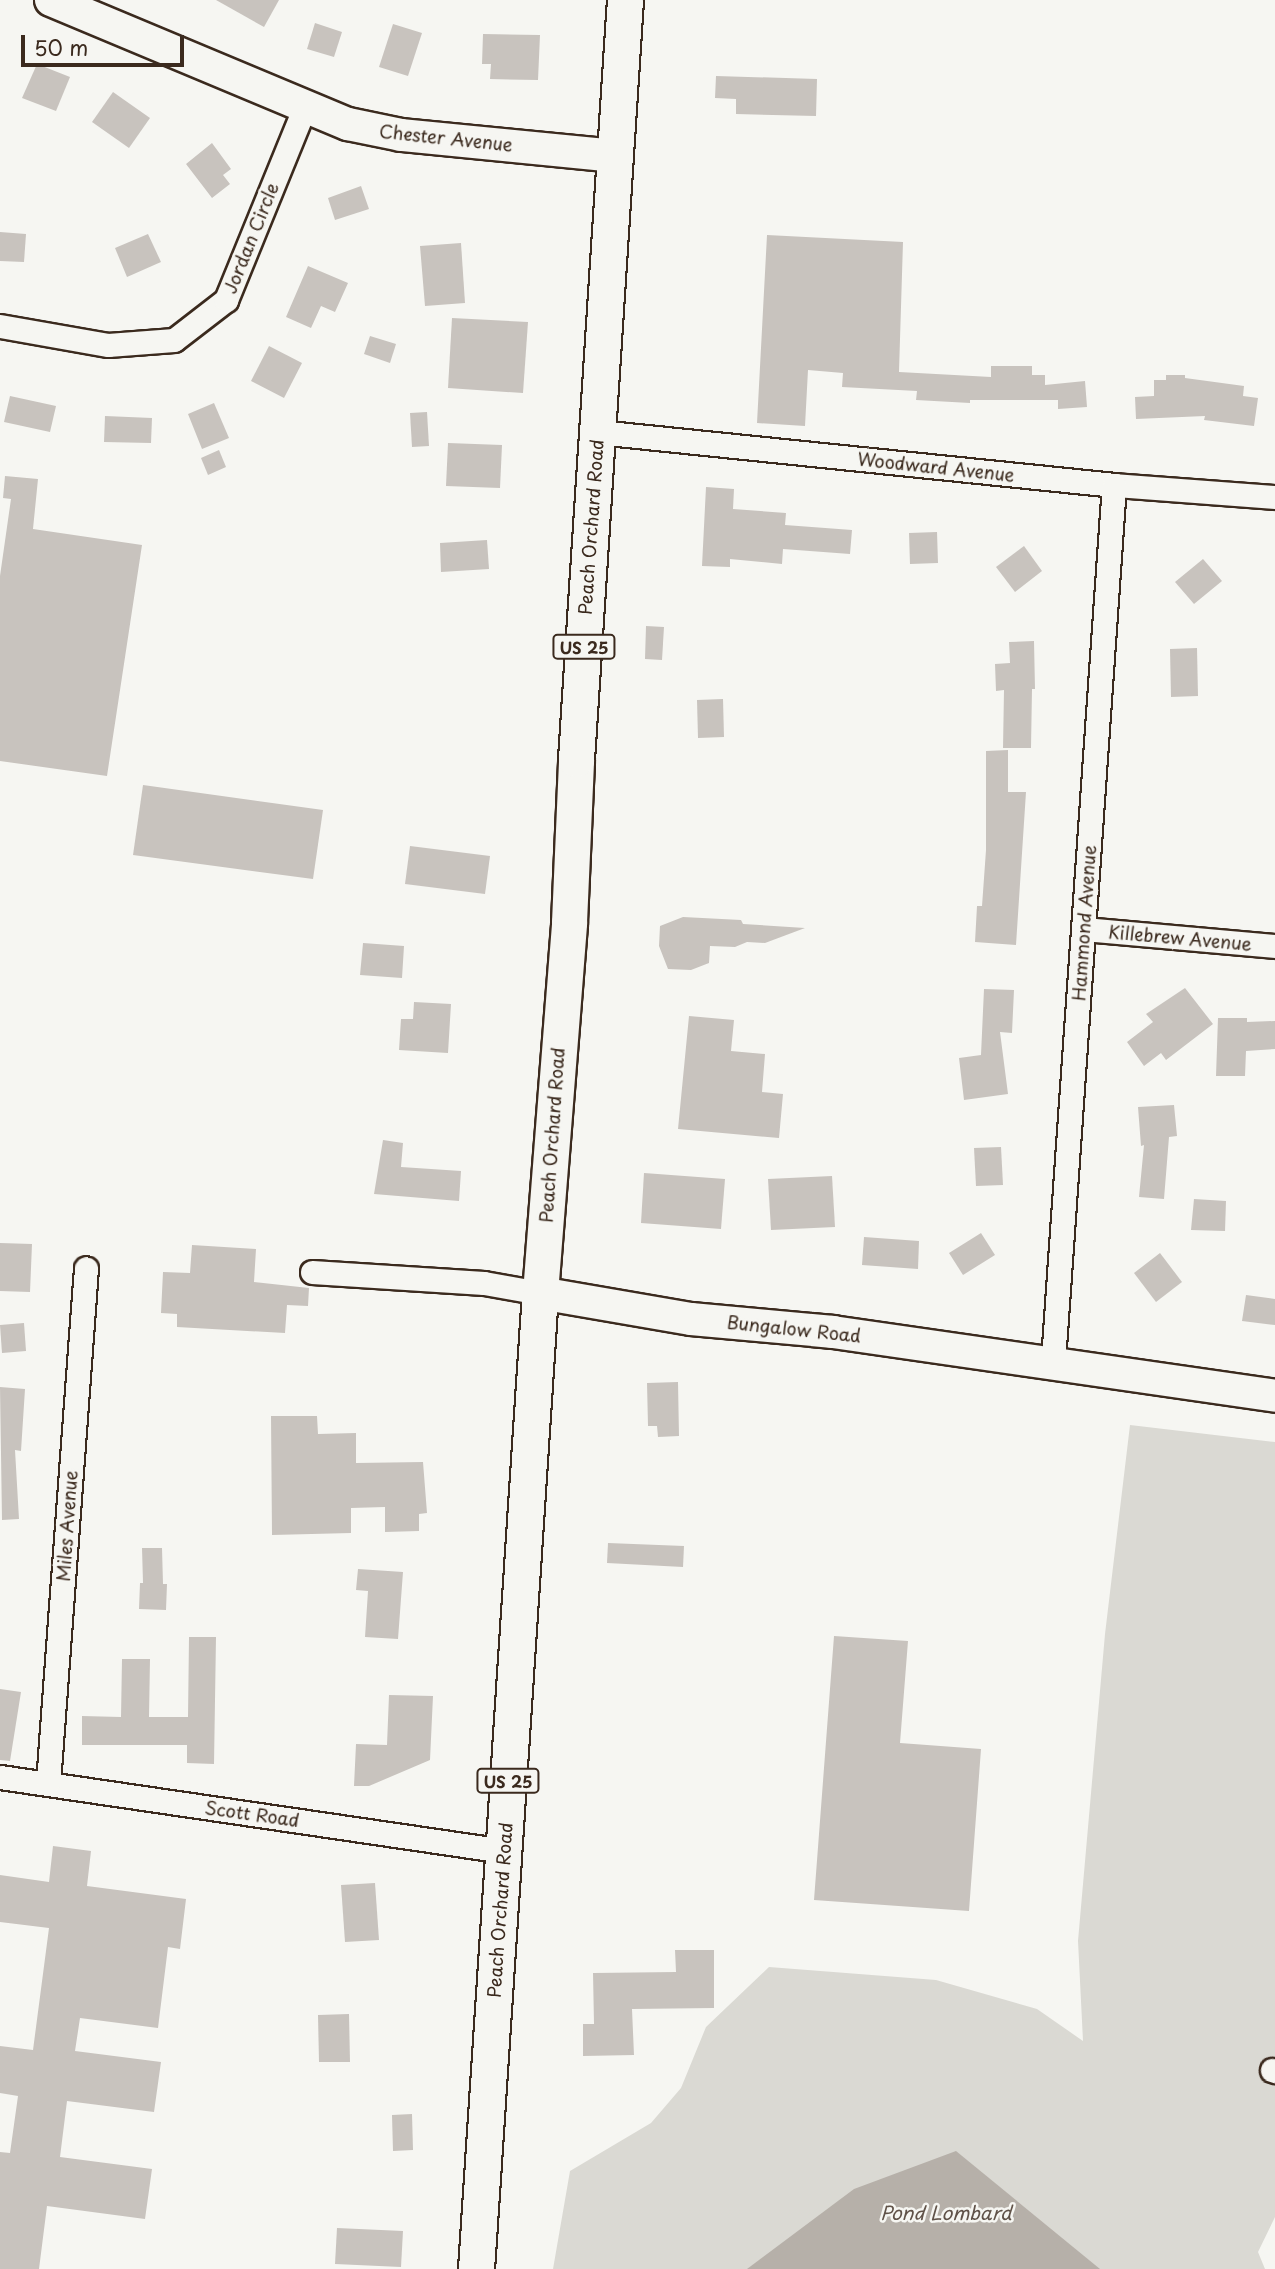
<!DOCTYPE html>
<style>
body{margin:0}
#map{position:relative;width:1275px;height:2269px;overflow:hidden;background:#f6f6f2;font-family:"Playpen Sans",sans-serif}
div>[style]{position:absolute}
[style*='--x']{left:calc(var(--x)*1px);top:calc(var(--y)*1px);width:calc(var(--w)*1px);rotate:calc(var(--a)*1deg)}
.green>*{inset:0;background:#dad9d3}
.water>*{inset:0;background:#b6b0a9}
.building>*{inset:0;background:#c8c3be}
.roads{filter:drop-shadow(2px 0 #3b2a1e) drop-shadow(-2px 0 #3b2a1e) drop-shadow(0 2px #3b2a1e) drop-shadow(0 -2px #3b2a1e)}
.street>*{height:23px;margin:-11.5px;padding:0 11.5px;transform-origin:11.5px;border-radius:11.5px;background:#f6f6f2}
.secondary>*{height:32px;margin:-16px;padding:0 16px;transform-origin:16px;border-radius:16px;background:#f6f6f2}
.primary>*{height:35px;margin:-17.5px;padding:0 17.5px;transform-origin:17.5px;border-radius:17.5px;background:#f6f6f2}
span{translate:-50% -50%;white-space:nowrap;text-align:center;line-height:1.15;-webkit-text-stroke:5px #f6f6f2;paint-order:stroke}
.shield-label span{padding:2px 5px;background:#f6f6f2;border:2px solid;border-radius:5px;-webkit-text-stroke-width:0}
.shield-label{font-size:16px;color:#3b2a1e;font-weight:700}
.street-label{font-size:18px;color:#3b2a1e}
.water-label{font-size:19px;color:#605248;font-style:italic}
.scale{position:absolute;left:21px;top:35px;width:163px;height:32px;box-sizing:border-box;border:4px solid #3b2a1e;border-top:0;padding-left:9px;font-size:21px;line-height:24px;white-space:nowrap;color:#3b2a1e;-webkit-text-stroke:5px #f6f6f2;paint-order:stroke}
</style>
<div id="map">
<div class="green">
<i style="clip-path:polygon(1130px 1425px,1275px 1442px,1275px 2217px,1258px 2252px,1265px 2269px,553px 2269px,570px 2171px,651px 2123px,681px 2088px,706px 2027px,769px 1967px,936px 1980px,1037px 2009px,1083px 2041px,1078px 1941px,1105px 1634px)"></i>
</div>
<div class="water">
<i style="clip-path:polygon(956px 2151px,1100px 2269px,747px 2269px,854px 2189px)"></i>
</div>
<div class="building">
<i style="clip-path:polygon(216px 0,279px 0,264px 27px)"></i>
<i style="clip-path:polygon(315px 23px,342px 32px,334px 57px,307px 49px)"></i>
<i style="clip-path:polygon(393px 24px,422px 33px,408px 76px,379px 67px)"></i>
<i style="clip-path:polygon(483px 34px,540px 35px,538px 80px,490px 79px,491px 64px,482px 64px)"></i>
<i style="clip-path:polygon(37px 64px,70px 77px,56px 111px,22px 98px)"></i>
<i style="clip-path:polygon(716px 76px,817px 79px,816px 116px,736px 114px,736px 99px,715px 98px)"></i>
<i style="clip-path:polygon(113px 92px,150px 118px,129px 148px,92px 122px)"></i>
<i style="clip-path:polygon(212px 143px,231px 169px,223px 175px,230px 184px,212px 198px,186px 164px)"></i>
<i style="clip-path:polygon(361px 186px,369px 209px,335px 220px,328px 198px)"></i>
<i style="clip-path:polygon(0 232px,26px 234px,24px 262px,0 261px)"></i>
<i style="clip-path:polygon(148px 234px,161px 262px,127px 277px,115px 248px)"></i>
<i style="clip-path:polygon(767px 235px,903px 242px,899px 372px,991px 377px,991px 366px,1032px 366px,1032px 375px,1045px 375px,1045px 385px,1085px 381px,1087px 407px,1058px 409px,1058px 400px,970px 400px,970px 403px,916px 400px,917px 391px,842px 387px,843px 373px,808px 370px,805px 426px,757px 423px)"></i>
<i style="clip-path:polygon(461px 243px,465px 303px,425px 306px,420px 246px)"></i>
<i style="clip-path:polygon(308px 266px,348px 283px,335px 312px,321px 306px,311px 328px,286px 317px)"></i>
<i style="clip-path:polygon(452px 318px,528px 322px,523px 393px,448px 388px)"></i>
<i style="clip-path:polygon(370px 336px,396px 344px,390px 363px,364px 354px)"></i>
<i style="clip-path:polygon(269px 346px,302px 363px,284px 398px,251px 381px)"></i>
<i style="clip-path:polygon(1166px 375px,1185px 375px,1185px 378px,1244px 386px,1243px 396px,1258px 398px,1254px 426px,1204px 420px,1205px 416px,1136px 419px,1135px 397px,1154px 396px,1154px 380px,1166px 380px)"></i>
<i style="clip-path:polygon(10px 396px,56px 406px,50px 432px,4px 422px)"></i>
<i style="clip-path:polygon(214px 403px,229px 438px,202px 449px,188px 414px)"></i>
<i style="clip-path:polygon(427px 412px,429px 446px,412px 447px,410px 413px)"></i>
<i style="clip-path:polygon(105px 416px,152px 418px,151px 443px,104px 442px)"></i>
<i style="clip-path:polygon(448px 443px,502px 445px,500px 488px,446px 486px)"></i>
<i style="clip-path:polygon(219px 450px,226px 467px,208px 475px,201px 458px)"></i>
<i style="clip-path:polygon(5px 476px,38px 479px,33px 529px,142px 545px,107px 776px,0 761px,0 576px,11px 499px,3px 498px)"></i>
<i style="clip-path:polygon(706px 487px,734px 489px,733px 509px,786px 513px,785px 525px,852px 530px,850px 554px,783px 549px,782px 564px,730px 559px,730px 567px,702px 566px)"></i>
<i style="clip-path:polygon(937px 532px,938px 563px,910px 564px,909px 533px)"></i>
<i style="clip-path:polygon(487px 540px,489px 569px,441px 572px,440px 543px)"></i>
<i style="clip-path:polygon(1024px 546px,1042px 571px,1015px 592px,996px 567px)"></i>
<i style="clip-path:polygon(1203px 559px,1222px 581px,1194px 604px,1175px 582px)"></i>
<i style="clip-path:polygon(646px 626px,664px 627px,662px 660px,645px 659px)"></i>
<i style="clip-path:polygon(1034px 641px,1035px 689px,1032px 689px,1031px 748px,1003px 748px,1004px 690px,996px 691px,995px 664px,1010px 663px,1009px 642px)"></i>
<i style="clip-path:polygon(1197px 648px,1198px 696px,1171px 697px,1170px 649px)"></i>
<i style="clip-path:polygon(723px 699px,724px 737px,698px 738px,697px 700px)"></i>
<i style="clip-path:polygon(1008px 750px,1008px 792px,1026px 792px,1016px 945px,975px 942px,977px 906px,982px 906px,986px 850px,986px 751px)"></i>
<i style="clip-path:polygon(143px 785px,323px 810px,313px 879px,133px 855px)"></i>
<i style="clip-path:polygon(410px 846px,490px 856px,485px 894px,405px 884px)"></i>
<i style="clip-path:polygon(683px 917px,741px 920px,743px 924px,805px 928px,765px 943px,747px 942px,735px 947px,710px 946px,709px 963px,691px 970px,668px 969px,659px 946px,660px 926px)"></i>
<i style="clip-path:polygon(363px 943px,404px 946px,402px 978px,360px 975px)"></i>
<i style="clip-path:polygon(1185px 988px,1213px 1024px,1166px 1060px,1161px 1053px,1144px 1066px,1127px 1042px,1153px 1022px,1146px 1014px)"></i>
<i style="clip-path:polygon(984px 989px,1014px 990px,1012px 1033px,1000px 1032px,1008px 1094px,964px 1100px,959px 1058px,981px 1055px)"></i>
<i style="clip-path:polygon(414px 1002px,451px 1004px,448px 1053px,399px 1050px,401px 1019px,413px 1019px)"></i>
<i style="clip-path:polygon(689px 1016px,734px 1020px,731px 1051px,765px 1054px,762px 1092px,783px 1094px,779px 1138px,678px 1129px)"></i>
<i style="clip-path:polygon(1218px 1018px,1247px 1018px,1247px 1022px,1275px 1021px,1275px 1049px,1246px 1051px,1245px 1076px,1216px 1076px)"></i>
<i style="clip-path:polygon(1174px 1105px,1177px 1136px,1169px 1137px,1164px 1199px,1139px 1197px,1144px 1145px,1141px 1146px,1138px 1107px)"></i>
<i style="clip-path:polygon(383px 1140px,403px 1143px,401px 1167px,461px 1171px,459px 1201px,374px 1194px)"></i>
<i style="clip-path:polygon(1001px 1147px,1003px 1185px,976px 1186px,974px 1148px)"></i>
<i style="clip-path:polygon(644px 1173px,725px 1179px,721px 1229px,641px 1223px)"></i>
<i style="clip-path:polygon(832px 1176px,835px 1227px,771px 1230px,768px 1179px)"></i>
<i style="clip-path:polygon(1194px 1199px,1226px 1201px,1225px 1231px,1191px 1230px)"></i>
<i style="clip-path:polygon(981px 1233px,995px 1255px,963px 1275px,949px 1253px)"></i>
<i style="clip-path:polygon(864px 1237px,919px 1241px,918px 1269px,862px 1265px)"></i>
<i style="clip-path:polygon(0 1243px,32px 1244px,30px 1292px,0 1291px)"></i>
<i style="clip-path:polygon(192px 1245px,256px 1249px,254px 1282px,309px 1288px,308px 1306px,287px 1305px,285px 1333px,177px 1327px,177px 1314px,161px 1313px,163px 1272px,190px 1273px)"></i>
<i style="clip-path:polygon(1160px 1253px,1182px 1282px,1156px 1302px,1134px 1273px)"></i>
<i style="clip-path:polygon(1246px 1295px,1275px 1299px,1275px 1325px,1242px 1321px)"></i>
<i style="clip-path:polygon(24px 1323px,26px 1351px,2px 1353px,0 1325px)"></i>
<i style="clip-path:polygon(678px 1382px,679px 1436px,658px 1437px,657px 1426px,648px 1426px,647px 1383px)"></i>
<i style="clip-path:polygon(0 1387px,25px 1389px,21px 1451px,15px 1450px,19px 1519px,2px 1520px)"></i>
<i style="clip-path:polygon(271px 1416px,317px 1416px,318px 1434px,356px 1433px,356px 1463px,423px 1462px,427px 1513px,419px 1514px,419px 1531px,385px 1532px,385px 1507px,351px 1508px,351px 1533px,272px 1535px)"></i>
<i style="clip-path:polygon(608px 1543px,684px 1546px,683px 1567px,607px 1563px)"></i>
<i style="clip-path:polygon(142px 1548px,162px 1548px,163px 1584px,167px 1584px,166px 1610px,139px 1609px,140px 1583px,143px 1583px)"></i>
<i style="clip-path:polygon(358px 1569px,403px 1572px,398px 1639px,365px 1637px,368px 1591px,356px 1590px)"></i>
<i style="clip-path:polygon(834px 1636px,908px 1641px,900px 1743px,981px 1749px,969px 1911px,814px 1900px)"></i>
<i style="clip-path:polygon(189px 1637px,216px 1637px,214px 1764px,187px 1763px,187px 1745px,82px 1745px,82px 1716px,121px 1717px,122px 1659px,150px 1659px,149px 1717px,188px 1717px)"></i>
<i style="clip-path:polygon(0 1689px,21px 1692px,10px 1761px,0 1760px)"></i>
<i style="clip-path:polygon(389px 1695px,433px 1696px,430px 1760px,369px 1786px,354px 1786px,356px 1744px,387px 1745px)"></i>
<i style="clip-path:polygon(53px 1846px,91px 1851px,87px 1886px,186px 1899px,180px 1949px,168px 1947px,158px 2028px,80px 2018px,75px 2051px,161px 2062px,154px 2112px,67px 2101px,60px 2157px,152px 2169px,145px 2219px,47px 2206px,39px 2269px,0 2269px,0 2152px,10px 2153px,18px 2096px,0 2093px,0 2046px,33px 2050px,49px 1928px,0 1922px,0 1875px,49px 1882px)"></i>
<i style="clip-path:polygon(375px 1883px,379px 1940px,345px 1942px,341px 1885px)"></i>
<i style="clip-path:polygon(675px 1950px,714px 1950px,714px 2008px,632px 2009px,634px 2055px,583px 2056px,583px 2024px,594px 2024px,593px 1973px,676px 1972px)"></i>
<i style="clip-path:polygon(349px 2014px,350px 2062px,319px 2062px,318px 2015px)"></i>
<i style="clip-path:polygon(412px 2114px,413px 2150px,393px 2151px,392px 2115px)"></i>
<i style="clip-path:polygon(337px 2228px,403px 2231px,401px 2267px,335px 2264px)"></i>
</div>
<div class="roads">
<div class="street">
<i style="--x:0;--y:326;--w:110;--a:10"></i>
<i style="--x:108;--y:345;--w:66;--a:-4.3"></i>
<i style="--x:174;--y:340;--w:66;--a:-37.6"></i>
<i style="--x:226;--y:300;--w:206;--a:-67.8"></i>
<i style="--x:598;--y:432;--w:519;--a:5.86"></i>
<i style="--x:1114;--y:485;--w:161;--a:4.3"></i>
<i style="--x:1084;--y:929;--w:192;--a:5.1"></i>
<i style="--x:312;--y:1272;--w:172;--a:3.7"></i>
<i style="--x:484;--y:1283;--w:57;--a:10.1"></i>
<i style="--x:1053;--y:1361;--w:878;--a:-86.02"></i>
<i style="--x:0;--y:1777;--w:509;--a:8.35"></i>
<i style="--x:48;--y:1783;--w:516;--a:-85.78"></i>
<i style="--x:1272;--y:2070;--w:3;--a:18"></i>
</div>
<div class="secondary">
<i style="--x:51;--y:0;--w:322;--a:22.7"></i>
<i style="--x:348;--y:124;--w:54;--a:11.7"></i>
<i style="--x:401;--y:135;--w:215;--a:5.6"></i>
<i style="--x:540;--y:1293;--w:153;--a:9.8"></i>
<i style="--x:691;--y:1319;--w:143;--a:5.2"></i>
<i style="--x:833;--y:1332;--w:447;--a:8.2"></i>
</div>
<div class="primary">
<i style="--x:476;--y:2269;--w:978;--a:-86.25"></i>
<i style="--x:540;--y:1293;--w:372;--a:-85.5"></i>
<i style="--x:569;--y:922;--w:163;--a:-87.5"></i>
<i style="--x:576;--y:759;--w:761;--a:-86.31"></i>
</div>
</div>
<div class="shield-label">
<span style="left:584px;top:647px">US 25</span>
<span style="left:508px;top:1781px">US 25</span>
</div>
<div class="street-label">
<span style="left:446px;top:138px;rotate:6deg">Chester Avenue</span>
<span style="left:251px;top:238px;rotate:-68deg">Jordan Circle</span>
<span style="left:936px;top:467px;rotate:6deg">Woodward Avenue</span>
<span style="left:591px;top:527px;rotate:-86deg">Peach Orchard Road</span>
<span style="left:1084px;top:923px;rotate:-86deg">Hammond Avenue</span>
<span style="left:1180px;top:938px;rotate:5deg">Killebrew Avenue</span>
<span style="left:552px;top:1135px;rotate:-86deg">Peach Orchard Road</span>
<span style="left:794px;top:1329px;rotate:6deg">Bungalow Road</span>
<span style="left:67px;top:1526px;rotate:-86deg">Miles Avenue</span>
<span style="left:252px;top:1814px;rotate:8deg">Scott Road</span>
<span style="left:500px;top:1910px;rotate:-86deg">Peach Orchard Road</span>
</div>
<div class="water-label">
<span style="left:946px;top:2213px">Pond Lombard</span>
</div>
<div class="scale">50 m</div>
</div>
